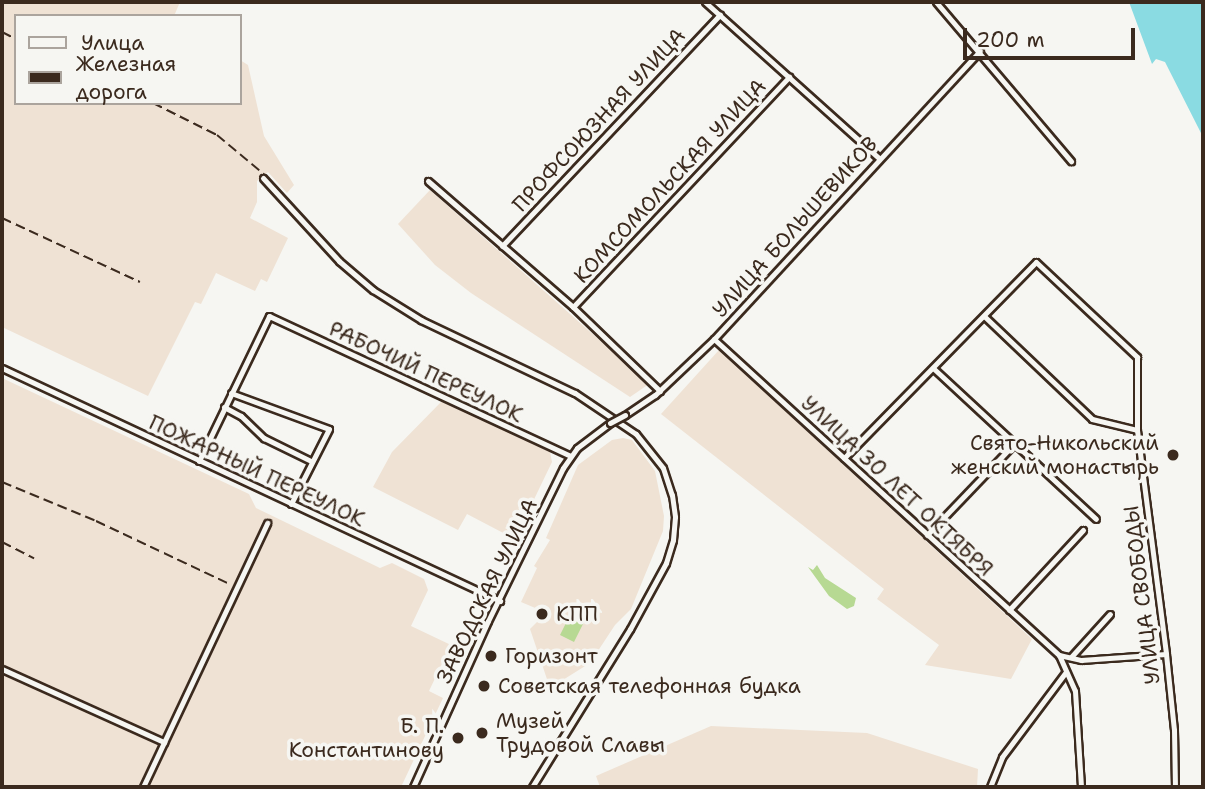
<!DOCTYPE html>
<meta charset="utf-8">
<style>
body{margin:0}
#map{position:relative;width:1205px;height:789px;overflow:hidden;background:#f6f6f2;font-family:"Shantell Sans",sans-serif}
div>[style]{position:absolute}
[style*='--x']{left:calc(var(--x)*1px);top:calc(var(--y)*1px);width:calc(var(--w)*1px);rotate:calc(var(--a)*1deg)}
.built>*{inset:0;background:#efe2d4}
.green>*{inset:0;background:#b7d993}
.water>*{inset:0;background:#8adbe2}
.roads{filter:drop-shadow(2px 0 #3b2a1e) drop-shadow(-2px 0 #3b2a1e) drop-shadow(0 2px #3b2a1e) drop-shadow(0 -2px #3b2a1e)}
.minor>*{height:5px;margin:-2.5px;padding:0 2.5px;transform-origin:2.5px;border-radius:2.5px;background:#f6f6f2}
.rail>*{height:2px;margin-top:-1px;transform-origin:0;background:repeating-linear-gradient(90deg,#3b2a1e 0 10px,transparent 0 15px)}
.bridges{filter:drop-shadow(2px 0 #3b2a1e) drop-shadow(-2px 0 #3b2a1e) drop-shadow(0 2px #3b2a1e) drop-shadow(0 -2px #3b2a1e)}
.minor-bridge>*{height:5px;margin:-2.5px;padding:0 2.5px;transform-origin:2.5px;border-radius:2.5px;background:#f6f6f2}
.dots>*{width:19px;height:19px;translate:-50% -50%;box-sizing:border-box;border:4px solid #f6f6f2;border-radius:50%}
span{translate:-50% -50%;white-space:nowrap;text-align:center;line-height:1.15;-webkit-text-stroke:7px #f6f6f2;paint-order:stroke}
.street-label{font-size:21px;color:#3b2a1e}
.poi-label{font-size:21px;color:#3b2a1e}
.right{translate:-100% -50%;text-align:right}
.left{translate:0 -50%;text-align:left}
.frame{position:absolute;inset:0;border:4px solid #3b2a1e;pointer-events:none}
.legend{position:absolute;left:14px;top:14px;width:228px;height:91px;box-sizing:border-box;background:#f6f6f2;border:2px solid #aba49d;margin:0;padding:9px 12px;list-style:none;font-size:21px;color:#3b2a1e}
.legend li{display:flex;align-items:center;gap:14px;height:35px}
.legend b{width:35px;border:2px solid #aba49d}
.scale{position:absolute;left:963px;top:28px;width:172px;height:32px;box-sizing:border-box;border:4px solid #3b2a1e;border-top:0;padding-left:9px;font-size:21px;line-height:24px;white-space:nowrap;color:#3b2a1e;-webkit-text-stroke:5px #f6f6f2;paint-order:stroke}
</style>
<div id="map">
<div class="built">
<i style="clip-path:polygon(2px 2px,180px 2px,174px 16px,16px 16px,16px 103px,240px 103px,240px 60px,248px 65px,264px 136px,294px 185px,287px 193px,268px 172px,257px 181px,257px 202px,250px 218px,288px 238px,267px 282px,261px 279px,255px 291px,216px 273px,201px 304px,195px 302px,148px 396px,2px 327px)"></i>
<i style="clip-path:polygon(430px 190px,649px 384px,630px 397px,471px 293px,435px 265px,398px 224px)"></i>
<i style="clip-path:polygon(719px 350px,1032px 639px,1011px 679px,925px 665px,939px 645px,877px 599px,884px 589px,661px 414px)"></i>
<i style="clip-path:polygon(2px 378px,249px 494px,256px 508px,380px 568px,392px 563px,424px 579px,428px 590px,411px 626px,451px 645px,429px 691px,443px 698px,401px 787px,2px 787px)"></i>
<i style="clip-path:polygon(442px 401px,550px 452px,552px 462px,515px 539px,467px 514px,458px 530px,373px 487px,392px 452px)"></i>
<i style="clip-path:polygon(623px 438px,632px 440px,655px 471px,664px 516px,663px 531px,631px 609px,615px 625px,590px 663px,550px 688px,530px 629px,538px 621px,540px 610px,521px 602px,537px 568px,534px 566px,550px 540px,546px 538px,578px 465px,612px 440px)"></i>
<i style="clip-path:polygon(711px 726px,867px 733px,978px 769px,977px 787px,600px 787px,596px 776px)"></i>
</div>
<div class="green">
<i style="clip-path:polygon(817px 565px,825px 578px,856px 598px,854px 606px,847px 609px,829px 596px,808px 567px,813px 570px)"></i>
<i style="clip-path:polygon(574px 607px,588px 614px,574px 642px,560px 635px)"></i>
</div>
<div class="water">
<i style="clip-path:polygon(1129px 2px,1203px 2px,1203px 137px,1165px 62px,1156px 59px,1152px 64px)"></i>
</div>
<div class="roads">
<div class="minor">
<i style="--x:705;--y:2;--w:234;--a:41.9"></i>
<i style="--x:936;--y:2;--w:209;--a:49.7"></i>
<i style="--x:263;--y:178;--w:113;--a:47.5"></i>
<i style="--x:339;--y:261;--w:45;--a:40.5"></i>
<i style="--x:373;--y:290;--w:57;--a:32"></i>
<i style="--x:421;--y:320;--w:170;--a:25.4"></i>
<i style="--x:575;--y:393;--w:73;--a:33.9"></i>
<i style="--x:636;--y:434;--w:43;--a:51.5"></i>
<i style="--x:663;--y:468;--w:28;--a:72"></i>
<i style="--x:672;--y:495;--w:22;--a:82"></i>
<i style="--x:675;--y:517;--w:23;--a:95"></i>
<i style="--x:673;--y:540;--w:24;--a:107"></i>
<i style="--x:666;--y:563;--w:75;--a:118.6"></i>
<i style="--x:630;--y:629;--w:186;--a:121.8"></i>
<i style="--x:428;--y:181;--w:192;--a:41"></i>
<i style="--x:573;--y:307;--w:121;--a:44"></i>
<i style="--x:502;--y:246;--w:318;--a:-46.7"></i>
<i style="--x:573;--y:307;--w:316;--a:-46.8"></i>
<i style="--x:984;--y:316;--w:149;--a:43.6"></i>
<i style="--x:1092;--y:419;--w:46;--a:13.7"></i>
<i style="--x:714;--y:339;--w:468;--a:42.5"></i>
<i style="--x:2;--y:368;--w:550;--a:25.07"></i>
<i style="--x:933;--y:368;--w:222;--a:42.8"></i>
<i style="--x:231;--y:393;--w:104;--a:20.2"></i>
<i style="--x:329;--y:429;--w:84;--a:116.9"></i>
<i style="--x:224;--y:407;--w:19;--a:28"></i>
<i style="--x:241;--y:416;--w:32;--a:44"></i>
<i style="--x:264;--y:438;--w:52;--a:26.1"></i>
<i style="--x:625;--y:415;--w:36;--a:-34"></i>
<i style="--x:655;--y:395;--w:81;--a:-43.5"></i>
<i style="--x:714;--y:339;--w:392;--a:-47.3"></i>
<i style="--x:844;--y:458;--w:274;--a:-45.6"></i>
<i style="--x:1036;--y:262;--w:139;--a:43.2"></i>
<i style="--x:1137;--y:357;--w:73;--a:90"></i>
<i style="--x:1137;--y:430;--w:226;--a:82.6"></i>
<i style="--x:1166;--y:654;--w:76;--a:84"></i>
<i style="--x:1174;--y:730;--w:57;--a:89"></i>
<i style="--x:199;--y:461;--w:161;--a:-64.2"></i>
<i style="--x:269;--y:316;--w:332;--a:24.9"></i>
<i style="--x:927;--y:535;--w:126;--a:-46.3"></i>
<i style="--x:1009;--y:610;--w:109;--a:-47.2"></i>
<i style="--x:1059;--y:655;--w:39;--a:66"></i>
<i style="--x:1075;--y:691;--w:96;--a:86.4"></i>
<i style="--x:1059;--y:655;--w:23;--a:13"></i>
<i style="--x:1081;--y:660;--w:85;--a:-4"></i>
<i style="--x:1071;--y:657;--w:58;--a:-47.8"></i>
<i style="--x:2;--y:669;--w:178;--a:24.3"></i>
<i style="--x:143;--y:787;--w:292;--a:-64.8"></i>
<i style="--x:413;--y:787;--w:182;--a:-65.7"></i>
<i style="--x:488;--y:621;--w:170;--a:-63.9"></i>
<i style="--x:563;--y:468;--w:24;--a:-55"></i>
<i style="--x:577;--y:448;--w:41;--a:-37.1"></i>
<i style="--x:990;--y:787;--w:32;--a:-68"></i>
<i style="--x:1002;--y:757;--w:105;--a:-53.1"></i>
</div>
</div>
<div class="rail">
<i style="--x:2;--y:32;--w:16;--a:27"></i>
<i style="--x:153;--y:103;--w:72;--a:26.6"></i>
<i style="--x:217;--y:135;--w:62;--a:39.8"></i>
<i style="--x:2;--y:218;--w:152;--a:24.9"></i>
<i style="--x:2;--y:482;--w:102;--a:22.5"></i>
<i style="--x:96;--y:521;--w:145;--a:25.3"></i>
<i style="--x:2;--y:542;--w:36;--a:27"></i>
<i style="--x:2;--y:787;--w:1;--a:0"></i>
</div>
<div class="bridges">
<div class="minor-bridge">
<i style="--x:610;--y:423;--w:17;--a:-28"></i>
</div>
</div>
<div class="dots">
<i style="left:1173px;top:455px;background:#3b2a1e"></i>
<i style="left:542px;top:614px;background:#3b2a1e"></i>
<i style="left:491px;top:656px;background:#3b2a1e"></i>
<i style="left:484px;top:686px;background:#3b2a1e"></i>
<i style="left:482px;top:733px;background:#3b2a1e"></i>
<i style="left:458px;top:738px;background:#3b2a1e"></i>
</div>
<div class="street-label">
<span style="left:599px;top:120px;rotate:-47deg">ПРОФСОЮЗНАЯ УЛИЦА</span>
<span style="left:670px;top:181px;rotate:-47deg">КОМСОМОЛЬСКАЯ УЛИЦА</span>
<span style="left:795px;top:227px;rotate:-48deg">УЛИЦА БОЛЬШЕВИКОВ</span>
<span style="left:426px;top:372px;rotate:25deg">РАБОЧИЙ ПЕРЕУЛОК</span>
<span style="left:257px;top:471px;rotate:25deg">ПОЖАРНЫЙ ПЕРЕУЛОК</span>
<span style="left:897px;top:486px;rotate:43deg">УЛИЦА 30 ЛЕТ ОКТЯБРЯ</span>
<span style="left:487px;top:591px;rotate:-64deg">ЗАВОДСКАЯ УЛИЦА</span>
<span style="left:1142px;top:595px;rotate:-97deg">УЛИЦА СВОБОДЫ</span>
</div>
<div class="poi-label">
<span class="right" style="left:1159px;top:455px">Свято-Никольский<br>женский монастырь</span>
<span class="left" style="left:556px;top:614px">КПП</span>
<span class="left" style="left:505px;top:656px">Горизонт</span>
<span class="left" style="left:498px;top:686px">Советская телефонная будка</span>
<span class="left" style="left:496px;top:733px">Музей<br>Трудовой Славы</span>
<span class="right" style="left:444px;top:738px">Б. П.<br>Константинову</span>
</div>
<div class="frame"></div>
<ul class="legend">
<li><b style="height:9px;background:#f6f6f2"></b>Улица</li>
<li><b style="height:9px;background:#3b2a1e"></b>Железная дорога</li>
</ul>
<div class="scale">200 m</div>
</div>
